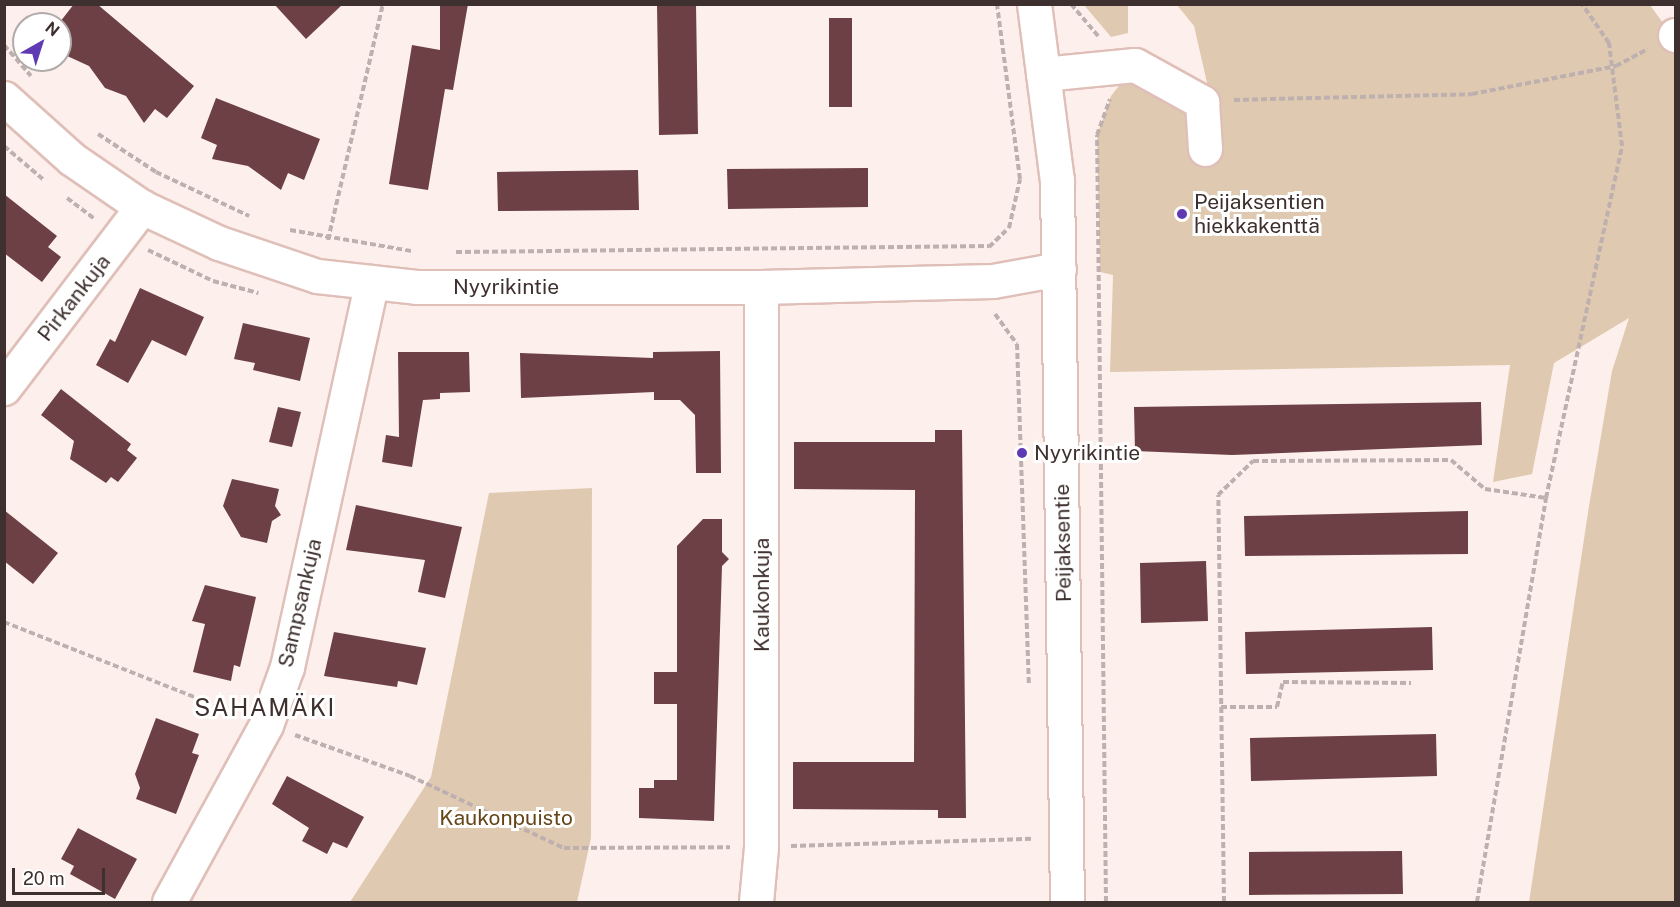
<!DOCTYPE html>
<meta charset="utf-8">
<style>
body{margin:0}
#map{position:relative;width:1680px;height:907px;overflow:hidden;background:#fdefec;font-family:"Public Sans",sans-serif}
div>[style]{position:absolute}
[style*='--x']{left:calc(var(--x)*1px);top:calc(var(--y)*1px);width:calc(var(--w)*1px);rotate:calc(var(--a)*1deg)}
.green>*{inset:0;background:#dfcab1}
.building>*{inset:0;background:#6c4045}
.path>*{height:4px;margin-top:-2px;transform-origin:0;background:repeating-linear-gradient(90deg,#beb0ae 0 6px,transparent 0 9px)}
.roads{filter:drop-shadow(2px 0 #dfbfb8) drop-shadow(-2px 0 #dfbfb8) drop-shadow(0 2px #dfbfb8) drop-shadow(0 -2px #dfbfb8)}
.minor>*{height:33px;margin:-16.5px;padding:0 16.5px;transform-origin:16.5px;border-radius:16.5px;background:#fff}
.dots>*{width:16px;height:16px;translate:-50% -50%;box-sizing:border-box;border:3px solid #fff;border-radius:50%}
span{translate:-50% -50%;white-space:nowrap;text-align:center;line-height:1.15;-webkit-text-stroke:6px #fff;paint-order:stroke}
.poi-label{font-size:21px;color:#3d302e}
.left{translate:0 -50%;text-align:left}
.street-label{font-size:21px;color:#3d302e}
.park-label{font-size:21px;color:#644518}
.quarter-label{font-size:24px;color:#3d302e;letter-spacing:1.5px}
.frame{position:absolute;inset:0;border:6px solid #3d302e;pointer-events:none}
.north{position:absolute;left:12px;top:12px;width:60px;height:60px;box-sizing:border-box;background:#fff;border:2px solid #b1acab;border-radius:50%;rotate:39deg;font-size:16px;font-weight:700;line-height:24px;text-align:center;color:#3d302e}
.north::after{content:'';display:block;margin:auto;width:21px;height:27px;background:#5f3ab2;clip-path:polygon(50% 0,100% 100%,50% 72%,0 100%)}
.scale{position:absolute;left:12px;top:868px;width:93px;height:27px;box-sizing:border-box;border:3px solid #3d302e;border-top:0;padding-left:8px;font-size:18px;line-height:21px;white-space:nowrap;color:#3d302e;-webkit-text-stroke:4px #fff;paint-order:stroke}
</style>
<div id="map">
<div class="green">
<i style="clip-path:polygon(1084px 5px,1128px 5px,1128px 33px,1111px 37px)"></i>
<i style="clip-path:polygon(1177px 5px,1650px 5px,1676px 41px,1675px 902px,1529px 902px,1589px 506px,1612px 371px,1629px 318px,1554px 363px,1532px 474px,1493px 482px,1510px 365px,1110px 372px,1113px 275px,1100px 272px,1097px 135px,1111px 96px,1135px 65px,1202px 102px,1205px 148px,1222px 148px,1194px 26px)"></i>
<i style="clip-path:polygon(592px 488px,591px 838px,577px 902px,350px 902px,431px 777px,489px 493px)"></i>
</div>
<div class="building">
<i style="clip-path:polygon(74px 4px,97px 4px,194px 86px,167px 118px,155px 109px,144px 123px,126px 96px,105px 88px,89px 66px,65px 55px,60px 22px)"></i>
<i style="clip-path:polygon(274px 4px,343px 4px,306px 39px)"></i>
<i style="clip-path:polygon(440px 4px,468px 4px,453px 90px,445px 89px,428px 190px,389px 184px,412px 45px,440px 50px)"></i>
<i style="clip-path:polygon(657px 4px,696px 4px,698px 134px,659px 135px)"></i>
<i style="clip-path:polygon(829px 18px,852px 18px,852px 107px,829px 107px)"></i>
<i style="clip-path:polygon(216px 98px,320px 139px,304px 180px,288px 173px,281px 190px,248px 166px,212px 159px,217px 145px,201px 138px)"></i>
<i style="clip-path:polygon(868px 168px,868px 207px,728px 209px,727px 169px)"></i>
<i style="clip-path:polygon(638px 170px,639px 210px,498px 211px,497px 172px)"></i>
<i style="clip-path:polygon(4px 194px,57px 236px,48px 247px,61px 257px,42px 282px,4px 253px)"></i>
<i style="clip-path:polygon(140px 288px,204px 317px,186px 356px,152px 340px,128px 383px,96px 365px,110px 339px,115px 342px)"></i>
<i style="clip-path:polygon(243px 323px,310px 338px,300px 381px,253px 370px,255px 363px,234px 359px)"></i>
<i style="clip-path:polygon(720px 351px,721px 473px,696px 473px,695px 415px,680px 400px,654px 400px,654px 392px,521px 398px,520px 353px,653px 358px,653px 352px)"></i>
<i style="clip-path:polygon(398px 352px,469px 352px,470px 392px,440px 393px,440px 399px,423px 400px,412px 467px,382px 462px,386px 435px,399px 437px)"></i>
<i style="clip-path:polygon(61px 389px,131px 444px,127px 450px,137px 458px,118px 482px,111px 477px,106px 483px,70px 459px,74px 441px,41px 415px)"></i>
<i style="clip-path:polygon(1481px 402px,1482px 445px,1232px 455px,1135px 451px,1134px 407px)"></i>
<i style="clip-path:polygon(278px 407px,301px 412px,292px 447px,269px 442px)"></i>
<i style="clip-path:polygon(935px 430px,962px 430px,966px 818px,938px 818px,938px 810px,793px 809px,793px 762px,914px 762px,915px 490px,794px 489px,794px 442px,935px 442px)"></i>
<i style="clip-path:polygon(232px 479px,279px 489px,275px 506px,281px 515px,272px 521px,267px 543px,241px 537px,223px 506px)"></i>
<i style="clip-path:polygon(356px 505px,462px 527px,445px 598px,418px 592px,425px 560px,346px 550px)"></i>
<i style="clip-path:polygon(4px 510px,58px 553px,33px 584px,4px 561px)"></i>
<i style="clip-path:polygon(1468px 511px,1468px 554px,1245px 556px,1244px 516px)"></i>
<i style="clip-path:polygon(703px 519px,722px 519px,722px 552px,729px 559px,722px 566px,714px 821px,639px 818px,639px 788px,654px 788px,654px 780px,677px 780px,677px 704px,654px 704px,654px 672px,677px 672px,677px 546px)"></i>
<i style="clip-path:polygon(1206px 561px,1208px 621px,1141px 623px,1140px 563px)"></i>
<i style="clip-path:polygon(205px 585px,256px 597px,240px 667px,234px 665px,231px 681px,193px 672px,205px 624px,192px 621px)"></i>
<i style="clip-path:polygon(1432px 627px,1433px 670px,1246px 674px,1245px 632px)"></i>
<i style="clip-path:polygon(334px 632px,426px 648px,417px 685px,398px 681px,397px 687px,324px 676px)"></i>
<i style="clip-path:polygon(156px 718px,199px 734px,192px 753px,199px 755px,176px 814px,136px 799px,140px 788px,135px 774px)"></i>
<i style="clip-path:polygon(1436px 734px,1437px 776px,1251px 781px,1250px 738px)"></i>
<i style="clip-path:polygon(287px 776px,364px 817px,347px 848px,333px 842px,327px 854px,302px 841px,309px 828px,272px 804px)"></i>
<i style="clip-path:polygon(78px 828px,137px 859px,115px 899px,70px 874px,74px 866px,61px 859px)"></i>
<i style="clip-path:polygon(1402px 851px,1403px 894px,1249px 895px,1249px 852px)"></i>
</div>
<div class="path">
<i style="--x:1071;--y:4;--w:42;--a:49.8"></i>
<i style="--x:4;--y:45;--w:41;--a:48.9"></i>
<i style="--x:1234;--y:100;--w:238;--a:-1.4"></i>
<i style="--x:1472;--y:94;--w:147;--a:-11"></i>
<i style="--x:1616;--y:66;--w:36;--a:-28"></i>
<i style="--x:98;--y:134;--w:69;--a:33.2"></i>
<i style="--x:156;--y:172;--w:103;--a:25.3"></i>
<i style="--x:4;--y:146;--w:54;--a:40.5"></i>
<i style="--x:67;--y:198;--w:35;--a:37"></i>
<i style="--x:290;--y:230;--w:124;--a:9.8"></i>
<i style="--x:328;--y:240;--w:242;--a:-76.9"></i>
<i style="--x:989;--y:247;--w:28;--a:-44"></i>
<i style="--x:1009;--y:228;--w:50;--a:-77.3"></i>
<i style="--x:1020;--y:179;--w:177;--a:-97.5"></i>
<i style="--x:148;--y:250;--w:72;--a:25.5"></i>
<i style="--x:213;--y:281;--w:47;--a:14.9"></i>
<i style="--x:456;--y:252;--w:533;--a:-0.64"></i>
<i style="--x:995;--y:314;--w:37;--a:54"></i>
<i style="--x:1017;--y:344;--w:342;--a:88"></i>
<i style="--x:4;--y:622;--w:251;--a:21.5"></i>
<i style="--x:1221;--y:707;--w:56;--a:0"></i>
<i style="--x:1277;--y:707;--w:26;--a:-77"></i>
<i style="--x:1283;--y:682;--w:128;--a:0.4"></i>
<i style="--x:295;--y:735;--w:122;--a:19.6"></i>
<i style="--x:410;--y:776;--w:170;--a:25.1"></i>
<i style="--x:564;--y:848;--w:166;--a:-0.3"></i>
<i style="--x:791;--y:846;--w:242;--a:-1.7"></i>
<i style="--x:1106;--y:902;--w:767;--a:-90.67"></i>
<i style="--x:1097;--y:135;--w:38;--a:-70"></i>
<i style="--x:1224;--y:902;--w:407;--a:-90.8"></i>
<i style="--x:1218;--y:495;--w:49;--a:-44.2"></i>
<i style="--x:1253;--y:461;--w:198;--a:-0.3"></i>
<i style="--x:1451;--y:460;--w:45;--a:40.5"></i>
<i style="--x:1485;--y:489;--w:62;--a:8.4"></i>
<i style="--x:1477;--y:902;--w:410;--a:-80.3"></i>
<i style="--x:1546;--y:498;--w:360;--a:-77.8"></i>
<i style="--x:1622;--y:146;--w:104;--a:-97.2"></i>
<i style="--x:1609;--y:43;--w:47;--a:-124.7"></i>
</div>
<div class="roads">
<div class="minor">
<i style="--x:1034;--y:4;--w:177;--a:82.6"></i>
<i style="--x:1057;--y:180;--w:722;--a:89.21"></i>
<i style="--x:1675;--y:35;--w:1;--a:0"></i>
<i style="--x:1043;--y:74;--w:92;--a:-5.6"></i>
<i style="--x:1135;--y:65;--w:77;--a:28.9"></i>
<i style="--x:1202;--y:102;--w:47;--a:86.3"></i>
<i style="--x:4;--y:98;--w:91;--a:41.9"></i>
<i style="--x:72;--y:159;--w:85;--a:34.4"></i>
<i style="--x:142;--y:207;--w:85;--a:25.1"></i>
<i style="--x:219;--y:243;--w:103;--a:18.6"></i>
<i style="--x:317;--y:276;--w:100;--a:6.3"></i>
<i style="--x:416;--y:287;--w:345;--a:0"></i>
<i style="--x:761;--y:287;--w:232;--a:-1.5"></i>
<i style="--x:993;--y:281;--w:67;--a:-10.3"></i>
<i style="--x:4;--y:388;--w:228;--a:-52.7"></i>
<i style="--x:169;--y:902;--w:202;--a:-61.3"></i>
<i style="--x:266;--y:725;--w:62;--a:-70.1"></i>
<i style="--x:287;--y:667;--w:394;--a:-77.6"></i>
<i style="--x:756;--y:902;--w:55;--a:-84.8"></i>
<i style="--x:761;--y:847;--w:560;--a:-90"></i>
</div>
</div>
<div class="dots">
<i style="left:1182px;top:214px;background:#5f3ab2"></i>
<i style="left:1022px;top:453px;background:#5f3ab2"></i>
</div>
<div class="poi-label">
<span class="left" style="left:1194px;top:214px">Peijaksentien<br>hiekkakenttä</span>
<span class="left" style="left:1034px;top:453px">Nyyrikintie</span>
</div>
<div class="street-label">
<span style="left:506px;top:287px">Nyyrikintie</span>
<span style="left:74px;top:298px;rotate:-52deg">Pirkankuja</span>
<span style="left:1063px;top:543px;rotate:-91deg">Peijaksentie</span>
<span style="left:762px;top:595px;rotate:-90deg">Kaukonkuja</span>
<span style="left:300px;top:603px;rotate:-77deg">Sampsankuja</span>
</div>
<div class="park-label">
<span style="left:506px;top:818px">Kaukonpuisto</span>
</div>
<div class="quarter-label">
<span style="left:265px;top:708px">SAHAMÄKI</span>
</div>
<div class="frame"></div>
<div class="north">N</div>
<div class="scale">20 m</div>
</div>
